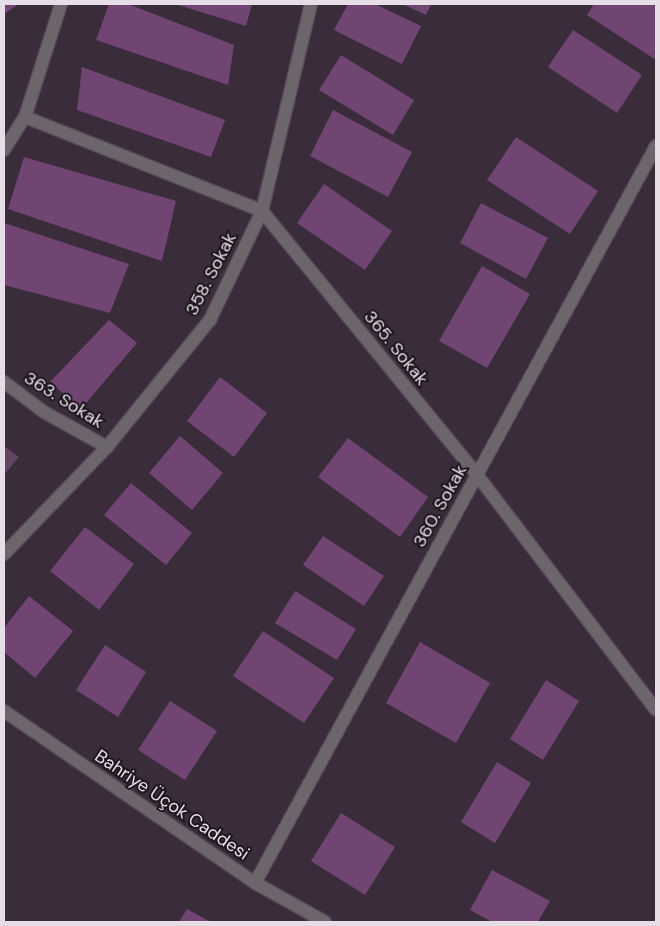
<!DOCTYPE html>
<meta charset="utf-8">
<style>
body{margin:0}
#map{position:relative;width:660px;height:926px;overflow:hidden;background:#3b2c3c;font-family:"DM Sans",sans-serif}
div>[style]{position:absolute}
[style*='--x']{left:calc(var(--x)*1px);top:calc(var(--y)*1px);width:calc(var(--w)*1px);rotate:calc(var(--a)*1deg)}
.green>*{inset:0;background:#614562}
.building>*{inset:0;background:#704572}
.roads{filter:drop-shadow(1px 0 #574857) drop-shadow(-1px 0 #574857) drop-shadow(0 1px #574857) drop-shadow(0 -1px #574857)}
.minor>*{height:12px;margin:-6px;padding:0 6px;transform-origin:6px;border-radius:6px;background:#6c656c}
span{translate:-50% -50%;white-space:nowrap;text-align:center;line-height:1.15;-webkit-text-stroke:4px #1e171e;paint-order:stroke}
.street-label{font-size:18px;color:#e7dde7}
.frame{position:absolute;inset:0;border:5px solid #e7dde7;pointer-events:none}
</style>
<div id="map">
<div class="green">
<i style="clip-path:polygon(4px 446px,19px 457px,4px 475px)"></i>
</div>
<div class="building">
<i style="clip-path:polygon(4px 4px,19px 4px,4px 14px)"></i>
<i style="clip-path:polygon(109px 4px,128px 4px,234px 45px,228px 85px,96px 40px)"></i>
<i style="clip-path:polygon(175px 4px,252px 4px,246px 26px)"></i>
<i style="clip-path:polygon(348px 4px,375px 4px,421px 26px,402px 64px,334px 30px)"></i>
<i style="clip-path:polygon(402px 4px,431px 4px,426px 15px)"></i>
<i style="clip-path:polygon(594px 4px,651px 4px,656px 7px,656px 60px,587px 15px)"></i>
<i style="clip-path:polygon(573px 30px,642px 75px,617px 113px,548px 67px)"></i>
<i style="clip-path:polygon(341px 55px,414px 100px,393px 135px,319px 90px)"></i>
<i style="clip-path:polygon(82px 67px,225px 120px,211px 157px,77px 110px)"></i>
<i style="clip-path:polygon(333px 110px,412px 152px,388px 197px,310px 156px)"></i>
<i style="clip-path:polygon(516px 137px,598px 191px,570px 234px,487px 180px)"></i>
<i style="clip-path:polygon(24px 157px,176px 201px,162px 261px,8px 209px)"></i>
<i style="clip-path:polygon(324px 184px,392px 231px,365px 270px,297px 223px)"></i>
<i style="clip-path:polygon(481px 203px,548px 238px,526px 279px,460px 243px)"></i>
<i style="clip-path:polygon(4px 223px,129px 264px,110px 313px,4px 285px)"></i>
<i style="clip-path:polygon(482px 266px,530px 294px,487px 368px,439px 341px)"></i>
<i style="clip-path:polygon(109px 320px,137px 343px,81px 409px,50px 382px)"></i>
<i style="clip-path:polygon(220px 377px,267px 413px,234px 457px,187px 421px)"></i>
<i style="clip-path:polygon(180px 436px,223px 473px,192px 510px,149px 473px)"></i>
<i style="clip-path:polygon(348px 438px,428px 497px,400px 537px,318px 477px)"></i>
<i style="clip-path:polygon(131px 483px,192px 533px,166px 565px,104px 515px)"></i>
<i style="clip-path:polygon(85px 527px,134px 564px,99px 610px,50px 571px)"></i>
<i style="clip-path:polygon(323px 536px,384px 576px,364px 606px,303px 565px)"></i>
<i style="clip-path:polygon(295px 591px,356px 629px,337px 660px,275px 623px)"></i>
<i style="clip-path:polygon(29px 596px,73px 631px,35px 678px,4px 652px,4px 628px)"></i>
<i style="clip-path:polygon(263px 631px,334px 678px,304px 723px,233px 676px)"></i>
<i style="clip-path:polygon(420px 642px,490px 683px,456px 743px,386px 703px)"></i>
<i style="clip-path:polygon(105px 645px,146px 672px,118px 717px,76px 690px)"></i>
<i style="clip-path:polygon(546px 680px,579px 701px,543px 760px,510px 739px)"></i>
<i style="clip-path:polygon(170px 701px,217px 731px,185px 780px,138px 750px)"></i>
<i style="clip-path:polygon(497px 762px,531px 783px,495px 843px,461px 822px)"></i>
<i style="clip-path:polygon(341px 813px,395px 847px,365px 895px,311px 861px)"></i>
<i style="clip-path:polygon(492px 870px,550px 901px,538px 922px,492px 922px,470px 910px)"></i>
<i style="clip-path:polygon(187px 909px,211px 922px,179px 922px)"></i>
</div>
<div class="roads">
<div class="minor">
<i style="--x:25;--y:117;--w:255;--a:21.6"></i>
<i style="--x:262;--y:211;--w:340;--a:50.8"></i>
<i style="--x:477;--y:475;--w:295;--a:52.7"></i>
<i style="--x:4;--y:150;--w:39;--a:-58"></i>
<i style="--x:25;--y:117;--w:119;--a:-72.3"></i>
<i style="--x:4;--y:382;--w:50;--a:36.9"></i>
<i style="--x:44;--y:412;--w:72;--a:29.1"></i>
<i style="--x:4;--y:554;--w:149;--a:-46.1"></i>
<i style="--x:107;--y:447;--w:164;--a:-51"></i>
<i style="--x:210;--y:320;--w:121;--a:-64.5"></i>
<i style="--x:262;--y:211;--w:213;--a:-76.7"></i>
<i style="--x:4;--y:711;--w:304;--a:34.4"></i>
<i style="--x:255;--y:883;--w:80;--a:29.1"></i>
<i style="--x:255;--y:883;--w:839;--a:-61.45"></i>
</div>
</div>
<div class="street-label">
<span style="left:211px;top:274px;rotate:-63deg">358. Sokak</span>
<span style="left:396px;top:348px;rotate:51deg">365. Sokak</span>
<span style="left:64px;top:400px;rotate:32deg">363. Sokak</span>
<span style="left:440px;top:506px;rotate:-61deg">360. Sokak</span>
<span style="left:172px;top:805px;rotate:34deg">Bahriye Üçok Caddesi</span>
</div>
<div class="frame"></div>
</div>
